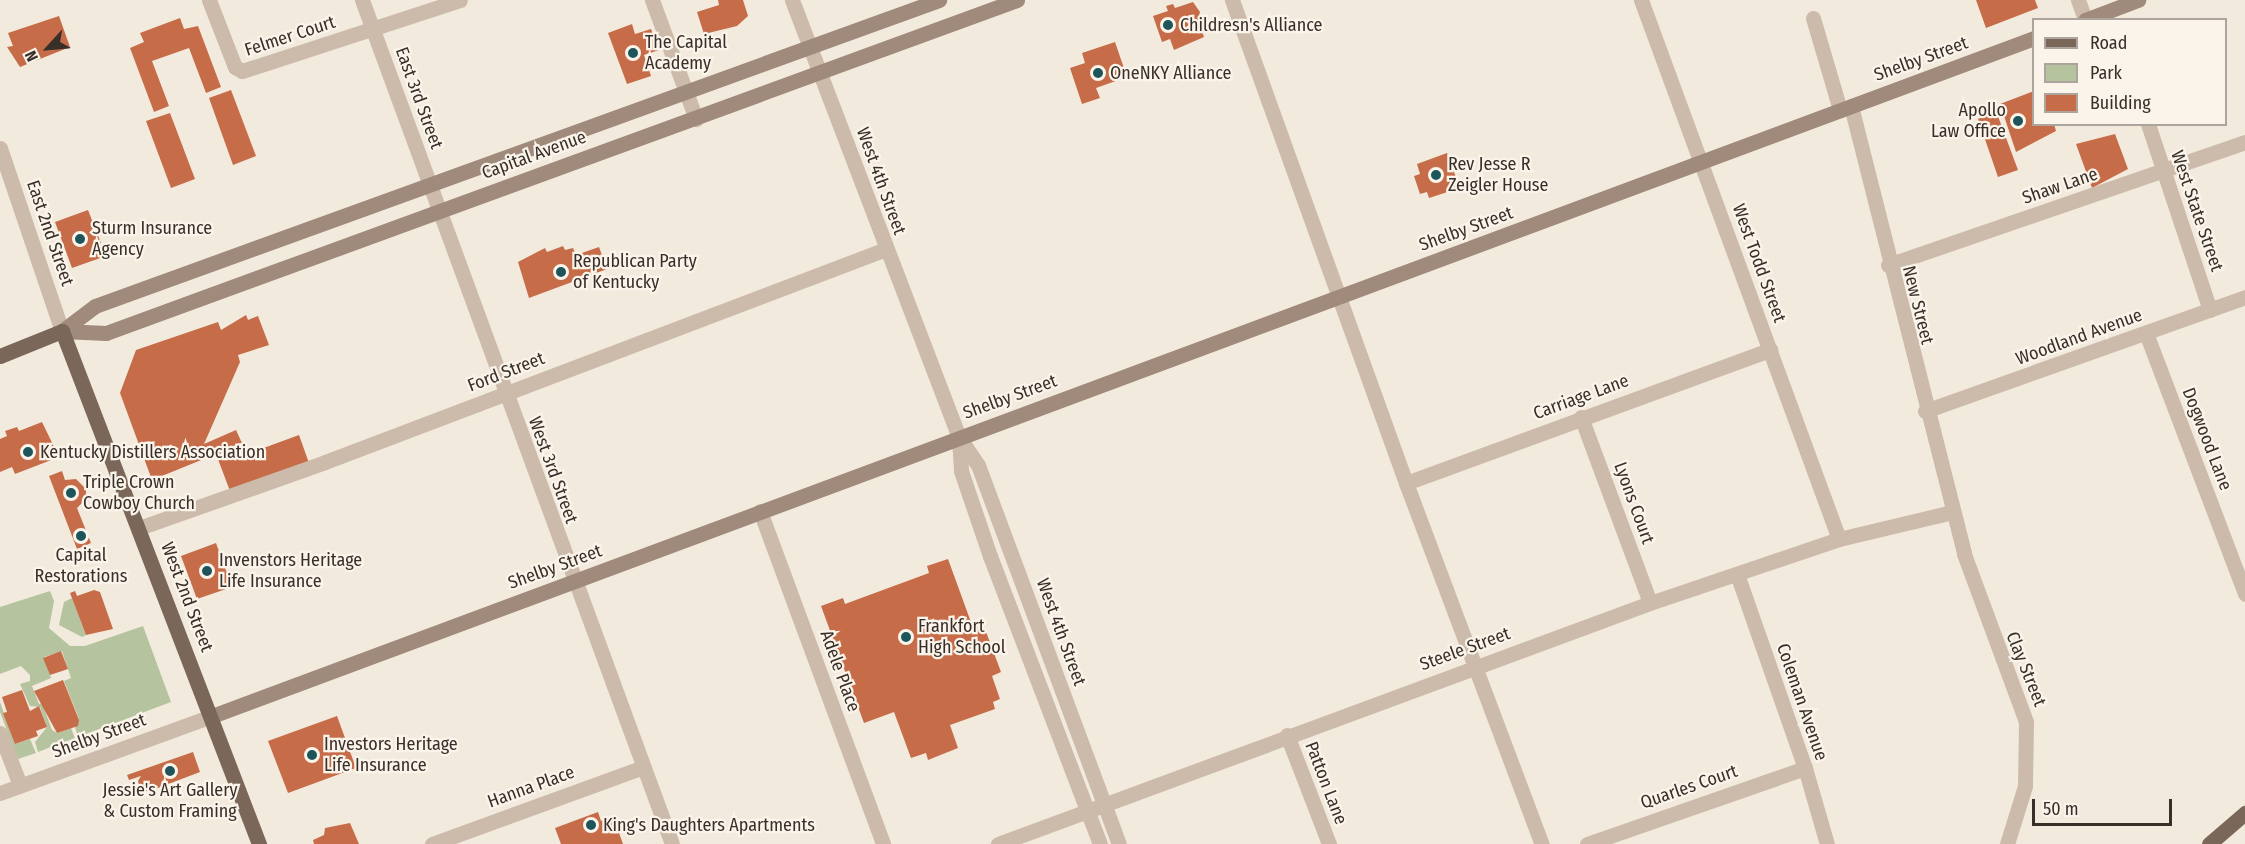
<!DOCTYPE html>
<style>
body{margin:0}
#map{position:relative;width:2245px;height:844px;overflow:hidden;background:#f3eade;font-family:"Fira Sans Condensed",sans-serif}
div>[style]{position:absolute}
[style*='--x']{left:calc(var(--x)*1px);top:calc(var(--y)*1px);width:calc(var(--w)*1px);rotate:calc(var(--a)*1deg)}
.green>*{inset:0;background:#b5c39e}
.building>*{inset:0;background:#c76c48}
.street>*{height:15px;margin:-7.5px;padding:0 7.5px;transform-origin:7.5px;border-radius:7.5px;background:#cba}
.secondary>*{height:15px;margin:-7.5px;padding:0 7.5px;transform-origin:7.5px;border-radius:7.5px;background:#a08a7b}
.primary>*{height:15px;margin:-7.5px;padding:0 7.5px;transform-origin:7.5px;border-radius:7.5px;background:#7b675a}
.dots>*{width:16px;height:16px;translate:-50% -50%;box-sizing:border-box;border:3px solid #faf4eb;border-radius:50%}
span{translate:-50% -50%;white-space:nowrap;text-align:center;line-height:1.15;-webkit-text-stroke:4.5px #faf4eb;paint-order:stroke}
.poi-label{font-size:18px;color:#392f29}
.left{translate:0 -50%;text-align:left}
.right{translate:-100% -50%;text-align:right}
.street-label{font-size:18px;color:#392f29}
.legend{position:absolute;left:2032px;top:18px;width:195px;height:108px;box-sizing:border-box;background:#faf4eb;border:2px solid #ada59d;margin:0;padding:8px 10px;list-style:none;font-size:18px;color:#392f29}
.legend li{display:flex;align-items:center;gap:12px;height:30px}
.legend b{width:30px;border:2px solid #ada59d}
.north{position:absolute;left:18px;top:18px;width:60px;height:60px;-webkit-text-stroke:4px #faf4eb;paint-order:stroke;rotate:244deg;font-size:16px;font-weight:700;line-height:24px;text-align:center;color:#392f29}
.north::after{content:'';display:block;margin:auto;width:21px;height:27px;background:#392f29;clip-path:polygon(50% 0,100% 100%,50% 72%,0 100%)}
.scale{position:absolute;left:2032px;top:799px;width:140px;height:27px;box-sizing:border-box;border:3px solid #392f29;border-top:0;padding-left:8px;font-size:18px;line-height:21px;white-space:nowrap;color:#392f29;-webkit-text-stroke:4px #faf4eb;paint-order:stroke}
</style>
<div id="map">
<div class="green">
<i style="clip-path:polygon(50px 591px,54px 601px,49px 628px,70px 646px,85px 646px,143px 626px,171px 702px,78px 737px,75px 727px,79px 719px,64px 681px,71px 678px,62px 651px,44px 657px,51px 678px,32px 686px,39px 704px,42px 703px,52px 730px,57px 733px,71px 728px,75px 738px,38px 752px,35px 742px,47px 727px,40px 707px,30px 706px,20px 684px,30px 681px,30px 675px,21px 666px,0 674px,0 607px)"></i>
<i style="clip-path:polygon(72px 598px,86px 635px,82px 637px,59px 625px,64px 602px)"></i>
<i style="clip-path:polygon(0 702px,15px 744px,30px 739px,36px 753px,18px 759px,0 712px)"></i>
</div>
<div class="building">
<i style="clip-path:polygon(718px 0,743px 0,748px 16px,737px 26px,704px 34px,697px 12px,719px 5px)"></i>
<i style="clip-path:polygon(1976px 0,2035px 0,2038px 8px,1986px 28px)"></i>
<i style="clip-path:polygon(1193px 2px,1200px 12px,1198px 19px,1204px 37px,1174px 50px,1170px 39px,1162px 42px,1153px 16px,1168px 11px,1166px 6px,1173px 4px,1175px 8px)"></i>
<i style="clip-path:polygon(59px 16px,70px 47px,20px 67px,7px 47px,13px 46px,8px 33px)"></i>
<i style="clip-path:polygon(180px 18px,184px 29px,198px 26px,221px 87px,206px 93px,189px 48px,152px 61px,169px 106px,154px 112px,130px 48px,144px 42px,140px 33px)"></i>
<i style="clip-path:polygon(632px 24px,635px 34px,651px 29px,659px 50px,644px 55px,651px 76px,627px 84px,608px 33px)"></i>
<i style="clip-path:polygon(1115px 42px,1127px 77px,1096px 88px,1100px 98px,1082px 104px,1070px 68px,1085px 63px,1082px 53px)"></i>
<i style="clip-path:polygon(231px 90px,256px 156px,233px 165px,209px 98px)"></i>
<i style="clip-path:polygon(2034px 91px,2034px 124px,2054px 124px,2056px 131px,2016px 152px,2000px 104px)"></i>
<i style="clip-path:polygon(1996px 111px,2018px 170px,1998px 177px,1978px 119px)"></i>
<i style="clip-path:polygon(170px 113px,195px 179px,171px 188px,146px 121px)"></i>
<i style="clip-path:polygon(2115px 134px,2128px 169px,2092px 188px,2076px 144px)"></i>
<i style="clip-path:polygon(1447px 153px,1460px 188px,1429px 198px,1427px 192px,1420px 194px,1414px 176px,1420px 174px,1417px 164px)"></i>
<i style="clip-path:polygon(88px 210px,106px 256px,72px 268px,55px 222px)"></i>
<i style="clip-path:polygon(563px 246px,565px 250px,573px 248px,576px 255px,599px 247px,607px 269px,529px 298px,518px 262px,545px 248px,547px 252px)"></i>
<i style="clip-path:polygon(246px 315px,248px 320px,258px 316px,269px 345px,238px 355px,240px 362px,204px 444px,236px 430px,247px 454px,299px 435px,309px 463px,230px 491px,216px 454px,152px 480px,120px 393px,136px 350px,218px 322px,221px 330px)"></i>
<i style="clip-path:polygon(42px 422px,59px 457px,15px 474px,12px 467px,0 472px,0 439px,7px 436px,5px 431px,17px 427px,19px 431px)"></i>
<i style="clip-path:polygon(62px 471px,65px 480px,76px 479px,86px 489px,86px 499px,77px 508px,91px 543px,77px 549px,49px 476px)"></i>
<i style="clip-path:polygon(216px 543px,232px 587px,197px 599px,181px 556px)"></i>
<i style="clip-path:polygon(948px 559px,972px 625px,982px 621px,1001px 672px,992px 676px,1000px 699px,993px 702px,995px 709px,950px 725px,958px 748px,928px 760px,926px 753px,911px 758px,894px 712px,864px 723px,821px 606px,843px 598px,845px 604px,929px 573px,927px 566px)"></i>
<i style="clip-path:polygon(94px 590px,100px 592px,113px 629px,86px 635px,70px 593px,75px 591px,77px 596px)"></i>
<i style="clip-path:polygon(61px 651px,68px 669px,50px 675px,43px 658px)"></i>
<i style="clip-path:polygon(63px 680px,79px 720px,78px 726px,57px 733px,34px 691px)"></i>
<i style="clip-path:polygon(22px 690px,30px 711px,39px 706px,47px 727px,36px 731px,38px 736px,15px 744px,3px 713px,7px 712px,2px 697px)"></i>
<i style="clip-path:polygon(337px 716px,356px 768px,288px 793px,268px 741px)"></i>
<i style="clip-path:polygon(193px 752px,200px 772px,150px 791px,141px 791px,138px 781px,141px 776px,129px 780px,127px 775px)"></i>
<i style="clip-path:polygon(598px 812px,601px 821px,613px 816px,623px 844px,561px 844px,555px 828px)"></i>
<i style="clip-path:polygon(350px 823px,359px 844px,314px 844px,313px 840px,324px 835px,325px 828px)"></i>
</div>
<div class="street">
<i style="--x:209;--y:0;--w:72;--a:68.8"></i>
<i style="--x:235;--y:67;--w:8;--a:30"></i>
<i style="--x:242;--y:71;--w:229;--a:-18"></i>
<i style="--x:362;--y:0;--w:899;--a:69.83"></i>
<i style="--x:652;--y:0;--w:127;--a:69.7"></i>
<i style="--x:792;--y:0;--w:468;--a:69.1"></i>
<i style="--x:959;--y:437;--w:34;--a:56"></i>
<i style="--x:978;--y:465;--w:404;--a:69.6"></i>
<i style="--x:1232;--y:0;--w:513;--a:70.19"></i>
<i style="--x:1406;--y:483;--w:386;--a:69.4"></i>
<i style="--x:1641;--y:0;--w:574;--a:69.83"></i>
<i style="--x:2078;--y:0;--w:20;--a:70"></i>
<i style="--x:1813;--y:18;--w:96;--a:73.6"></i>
<i style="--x:1851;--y:106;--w:462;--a:75.8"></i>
<i style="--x:1964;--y:554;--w:179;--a:69.7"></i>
<i style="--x:2026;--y:722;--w:64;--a:90.9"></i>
<i style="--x:2025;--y:786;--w:61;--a:107.2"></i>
<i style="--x:2148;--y:124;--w:196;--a:71.6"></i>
<i style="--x:0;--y:148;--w:193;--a:71.3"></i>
<i style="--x:1888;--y:265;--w:378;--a:-19"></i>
<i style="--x:2146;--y:333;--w:279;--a:69.2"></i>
<i style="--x:1925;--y:411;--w:340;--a:-19.6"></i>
<i style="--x:1581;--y:417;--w:198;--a:69.6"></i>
<i style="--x:959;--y:440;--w:31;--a:86"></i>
<i style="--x:961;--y:471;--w:90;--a:71.2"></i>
<i style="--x:990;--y:556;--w:308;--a:69.1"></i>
<i style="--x:1406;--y:483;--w:388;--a:-20.1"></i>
<i style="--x:760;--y:511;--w:355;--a:69.7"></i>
<i style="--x:139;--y:528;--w:197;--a:-19.5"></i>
<i style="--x:325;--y:462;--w:600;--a:-20.79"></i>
<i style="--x:1737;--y:574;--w:206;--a:70.7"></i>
<i style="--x:1805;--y:768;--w:79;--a:73.9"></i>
<i style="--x:0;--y:733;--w:56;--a:69"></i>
<i style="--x:1287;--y:735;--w:117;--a:68.9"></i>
<i style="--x:0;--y:793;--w:226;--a:-20"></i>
<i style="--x:432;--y:844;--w:225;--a:-20"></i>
<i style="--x:998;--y:844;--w:695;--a:-20.29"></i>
<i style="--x:1650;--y:603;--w:200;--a:-18.7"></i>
<i style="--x:1839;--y:539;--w:116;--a:-13.4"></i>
<i style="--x:1587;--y:844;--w:231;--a:-19.2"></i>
</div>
<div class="secondary">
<i style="--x:2085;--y:20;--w:57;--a:-20.7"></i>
<i style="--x:62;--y:331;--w:44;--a:2.6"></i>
<i style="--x:106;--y:333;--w:970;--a:-20.08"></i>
<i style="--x:62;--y:331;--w:41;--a:-37.1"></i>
<i style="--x:95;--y:306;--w:898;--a:-19.93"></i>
<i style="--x:212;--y:716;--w:1944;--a:-20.41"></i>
</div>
<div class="primary">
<i style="--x:0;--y:356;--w:67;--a:-22"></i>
<i style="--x:62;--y:331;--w:550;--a:68.99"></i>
<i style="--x:2209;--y:844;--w:48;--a:-40.7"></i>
</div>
<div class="dots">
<i style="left:1168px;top:25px;background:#1e555b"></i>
<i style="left:633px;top:53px;background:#1e555b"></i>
<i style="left:1098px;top:73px;background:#1e555b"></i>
<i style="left:2018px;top:121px;background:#1e555b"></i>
<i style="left:1436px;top:175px;background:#1e555b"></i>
<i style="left:80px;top:239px;background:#1e555b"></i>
<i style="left:561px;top:272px;background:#1e555b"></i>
<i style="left:28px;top:452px;background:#1e555b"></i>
<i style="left:71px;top:493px;background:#1e555b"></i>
<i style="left:81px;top:536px;background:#1e555b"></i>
<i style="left:207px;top:571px;background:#1e555b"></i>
<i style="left:906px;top:637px;background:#1e555b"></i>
<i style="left:312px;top:755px;background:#1e555b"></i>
<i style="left:170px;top:771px;background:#1e555b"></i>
<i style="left:591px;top:825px;background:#1e555b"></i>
</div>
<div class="poi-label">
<span class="left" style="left:1180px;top:25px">Childresn's Alliance</span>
<span class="left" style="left:645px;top:53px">The Capital<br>Academy</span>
<span class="left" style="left:1110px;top:73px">OneNKY Alliance</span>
<span class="right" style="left:2006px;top:121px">Apollo<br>Law Office</span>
<span class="left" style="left:1448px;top:175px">Rev Jesse R<br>Zeigler House</span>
<span class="left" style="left:92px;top:239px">Sturm Insurance<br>Agency</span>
<span class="left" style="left:573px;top:272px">Republican Party<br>of Kentucky</span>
<span class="left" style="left:40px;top:452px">Kentucky Distillers Association</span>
<span class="left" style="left:83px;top:493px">Triple Crown<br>Cowboy Church</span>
<span style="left:81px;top:566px">Capital<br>Restorations</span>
<span class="left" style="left:219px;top:571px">Invenstors Heritage<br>Life Insurance</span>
<span class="left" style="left:918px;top:637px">Frankfort<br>High School</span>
<span class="left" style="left:324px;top:755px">Investors Heritage<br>Life Insurance</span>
<span style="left:170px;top:801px">Jessie's Art Gallery<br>&amp; Custom Framing</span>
<span class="left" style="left:603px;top:825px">King's Daughters Apartments</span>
</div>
<div class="street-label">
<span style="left:290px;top:36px;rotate:-18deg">Felmer Court</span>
<span style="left:1921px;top:59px;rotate:-20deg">Shelby Street</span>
<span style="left:419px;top:98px;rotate:70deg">East 3rd Street</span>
<span style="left:534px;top:155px;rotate:-20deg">Capital Avenue</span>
<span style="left:881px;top:181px;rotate:70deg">West 4th Street</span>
<span style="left:2060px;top:186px;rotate:-19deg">Shaw Lane</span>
<span style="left:2197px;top:211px;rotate:71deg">West State Street</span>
<span style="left:1466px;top:229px;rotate:-20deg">Shelby Street</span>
<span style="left:50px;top:233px;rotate:71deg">East 2nd Street</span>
<span style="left:1759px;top:263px;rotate:70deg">West Todd Street</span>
<span style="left:1918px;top:305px;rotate:76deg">New Street</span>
<span style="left:2079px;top:337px;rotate:-20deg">Woodland Avenue</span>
<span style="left:506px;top:372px;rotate:-21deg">Ford Street</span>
<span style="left:1010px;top:397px;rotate:-20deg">Shelby Street</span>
<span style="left:1581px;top:397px;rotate:-20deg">Carriage Lane</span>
<span style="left:2207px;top:439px;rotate:69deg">Dogwood Lane</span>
<span style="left:553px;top:470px;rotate:70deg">West 3rd Street</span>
<span style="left:1634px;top:503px;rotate:70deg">Lyons Court</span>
<span style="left:555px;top:567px;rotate:-20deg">Shelby Street</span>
<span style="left:187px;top:597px;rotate:69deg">West 2nd Street</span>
<span style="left:1061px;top:632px;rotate:70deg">West 4th Street</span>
<span style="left:1465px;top:649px;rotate:-20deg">Steele Street</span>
<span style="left:2026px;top:669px;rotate:68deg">Clay Street</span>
<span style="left:840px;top:671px;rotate:70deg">Adele Place</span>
<span style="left:1802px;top:702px;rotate:71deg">Coleman Avenue</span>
<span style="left:99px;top:736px;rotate:-20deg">Shelby Street</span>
<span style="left:1326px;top:783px;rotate:69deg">Patton Lane</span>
<span style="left:531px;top:787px;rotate:-20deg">Hanna Place</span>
<span style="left:1689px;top:787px;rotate:-19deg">Quarles Court</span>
</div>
<ul class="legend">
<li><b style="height:8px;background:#7b675a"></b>Road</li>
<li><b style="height:16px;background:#b5c39e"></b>Park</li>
<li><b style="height:16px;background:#c76c48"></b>Building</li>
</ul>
<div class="north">N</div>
<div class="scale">50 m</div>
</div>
